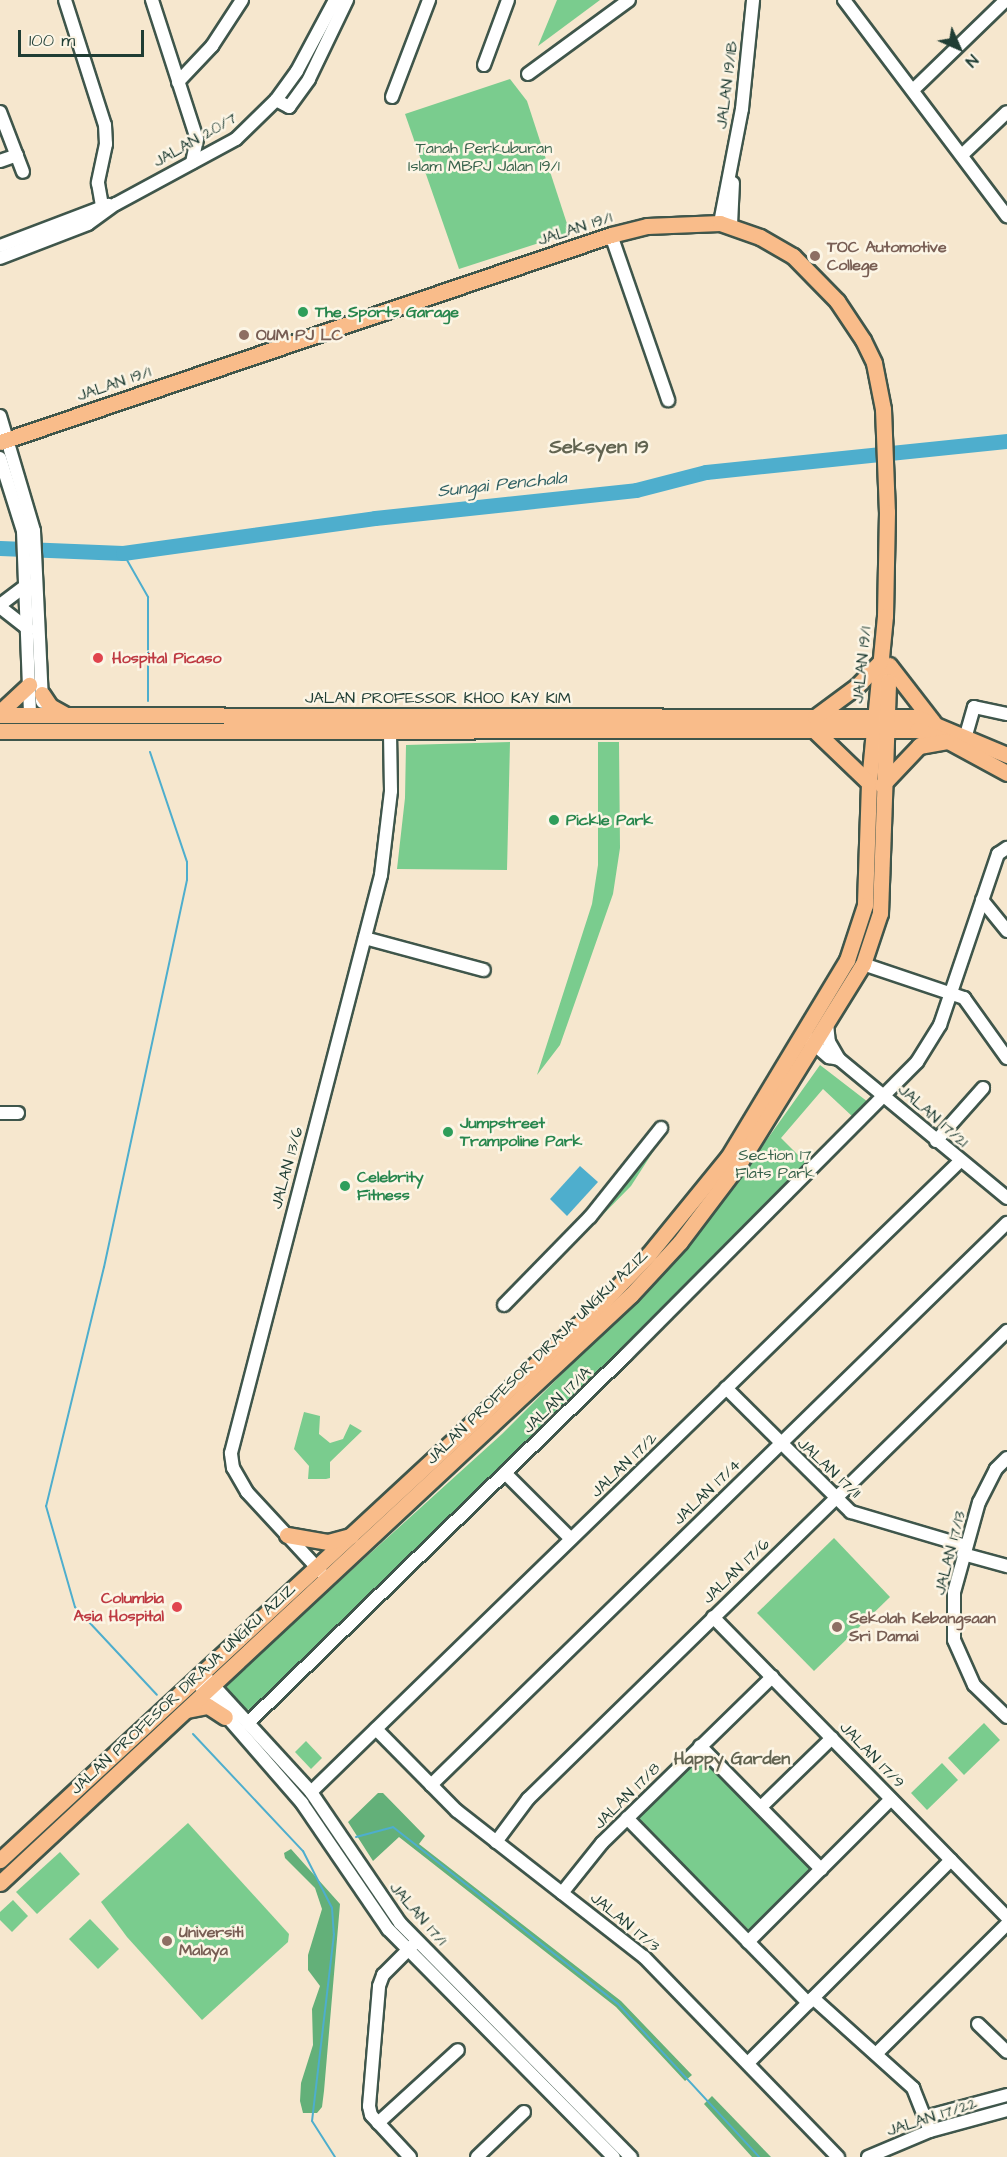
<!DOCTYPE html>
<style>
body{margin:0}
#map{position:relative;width:1007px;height:2157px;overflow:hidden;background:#f6e7ce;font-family:"Architects Daughter",sans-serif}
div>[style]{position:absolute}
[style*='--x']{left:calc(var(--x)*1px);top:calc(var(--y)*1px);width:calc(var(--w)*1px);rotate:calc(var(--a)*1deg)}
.green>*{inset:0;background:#7acc8e}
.forest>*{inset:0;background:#63b079}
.water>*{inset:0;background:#4eaecd}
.stream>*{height:2px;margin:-1px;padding:0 1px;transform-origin:1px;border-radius:1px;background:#4eaecd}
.river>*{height:15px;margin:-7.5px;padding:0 7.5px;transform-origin:7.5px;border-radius:7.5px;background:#4eaecd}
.roads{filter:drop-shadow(2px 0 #3f564b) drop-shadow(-2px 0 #3f564b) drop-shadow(0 2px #3f564b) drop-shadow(0 -2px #3f564b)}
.minor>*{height:12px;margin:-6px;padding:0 6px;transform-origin:6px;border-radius:6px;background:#fff}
.major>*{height:15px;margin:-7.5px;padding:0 7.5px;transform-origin:7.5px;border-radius:7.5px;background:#f9bc8a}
.dots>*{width:16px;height:16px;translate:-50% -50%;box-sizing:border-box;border:3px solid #fcf5e5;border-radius:50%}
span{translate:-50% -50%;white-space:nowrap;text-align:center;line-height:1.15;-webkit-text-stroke:5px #fcf5e5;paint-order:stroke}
.street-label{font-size:16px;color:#1f3d34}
.park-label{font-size:16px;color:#36614a}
.education-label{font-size:16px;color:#785e54;font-weight:700}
.left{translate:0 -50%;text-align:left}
.leisure-label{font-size:16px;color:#27864d;font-weight:700}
.health-label{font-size:16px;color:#be3a42;font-weight:700}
.right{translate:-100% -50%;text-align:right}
.water-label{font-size:18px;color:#2d5f62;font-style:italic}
.neighbourhood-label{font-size:18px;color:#626451;font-weight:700}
.quarter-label{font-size:20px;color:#626451;font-weight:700}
.north{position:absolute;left:929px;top:18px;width:60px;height:60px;-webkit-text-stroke:4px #fcf5e5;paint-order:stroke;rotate:135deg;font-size:16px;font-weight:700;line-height:24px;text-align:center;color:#1f3d34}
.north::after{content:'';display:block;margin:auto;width:21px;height:27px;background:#1f3d34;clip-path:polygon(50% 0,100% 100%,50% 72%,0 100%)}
.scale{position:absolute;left:18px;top:30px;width:126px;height:27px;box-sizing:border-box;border:3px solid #1f3d34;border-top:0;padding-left:8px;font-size:18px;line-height:21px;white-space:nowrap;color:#1f3d34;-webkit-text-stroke:4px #fcf5e5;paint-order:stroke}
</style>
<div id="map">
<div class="green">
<i style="clip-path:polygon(557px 0,600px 0,538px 46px)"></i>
<i style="clip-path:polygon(510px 79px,527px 101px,570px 233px,459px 269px,405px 114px)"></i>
<i style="clip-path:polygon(510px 742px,507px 870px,397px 869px,405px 798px,406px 745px)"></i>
<i style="clip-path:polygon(598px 742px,619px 742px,620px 848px,613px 894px,560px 1045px,537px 1075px,592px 904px,598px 865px)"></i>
<i style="clip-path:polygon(820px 1065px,868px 1102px,853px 1117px,823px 1089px,781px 1138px,807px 1164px,565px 1405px,251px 1709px,247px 1710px,227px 1689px,227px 1683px,502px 1434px,644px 1292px,746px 1169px)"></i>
<i style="clip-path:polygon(648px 1133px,660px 1141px,631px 1186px,512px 1307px,512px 1285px,585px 1212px)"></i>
<i style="clip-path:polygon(304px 1412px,320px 1416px,319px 1434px,330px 1443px,343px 1439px,350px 1424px,362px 1431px,330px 1462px,330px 1478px,326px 1479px,308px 1479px,309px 1466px,294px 1449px)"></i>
<i style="clip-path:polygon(834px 1538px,890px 1597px,814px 1671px,757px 1613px)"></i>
<i style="clip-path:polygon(984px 1723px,1000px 1740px,964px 1775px,948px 1758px)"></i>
<i style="clip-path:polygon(306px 1741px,322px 1758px,311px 1769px,295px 1752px)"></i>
<i style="clip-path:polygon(700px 1755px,815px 1869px,752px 1933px,637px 1819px)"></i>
<i style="clip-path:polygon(942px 1763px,958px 1780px,927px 1810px,911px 1793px)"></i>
<i style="clip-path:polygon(188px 1823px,289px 1934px,288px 1942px,202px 2020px,127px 1937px,101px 1902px)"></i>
<i style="clip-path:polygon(60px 1852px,80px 1874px,37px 1914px,16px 1892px)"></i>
<i style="clip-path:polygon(13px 1900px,28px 1916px,12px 1932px,0 1920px,0 1912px)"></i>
<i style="clip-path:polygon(90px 1919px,119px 1949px,98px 1969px,69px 1939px)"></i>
</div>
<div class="forest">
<i style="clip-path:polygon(378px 1793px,383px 1793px,425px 1836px,419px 1844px,621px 2001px,692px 2075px,685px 2081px,616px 2007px,399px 1837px,373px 1861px,348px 1822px)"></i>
<i style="clip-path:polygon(291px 1849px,340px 1904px,324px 2091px,322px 2107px,317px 2113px,303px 2113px,300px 2101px,301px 2083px,313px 2045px,312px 2009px,320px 1986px,308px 1970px,308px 1955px,322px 1909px,315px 1888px,285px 1858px,284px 1853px)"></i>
<i style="clip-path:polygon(712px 2096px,771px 2157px,752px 2157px,704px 2104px)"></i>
</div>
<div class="water">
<i style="clip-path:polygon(580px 1166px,598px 1182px,567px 1216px,550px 1199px)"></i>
</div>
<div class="stream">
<i style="--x:123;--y:553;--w:51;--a:60.4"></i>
<i style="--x:148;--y:597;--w:104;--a:90"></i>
<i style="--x:150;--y:752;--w:116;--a:71.4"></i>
<i style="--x:187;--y:862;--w:18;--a:90"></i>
<i style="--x:187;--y:880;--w:396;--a:102.1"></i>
<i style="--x:104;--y:1267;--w:246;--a:103.6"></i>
<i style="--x:46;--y:1506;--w:105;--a:74"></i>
<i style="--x:75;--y:1607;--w:120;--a:47"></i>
<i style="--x:193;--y:1734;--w:161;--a:46.8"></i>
<i style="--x:303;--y:1851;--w:64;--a:63"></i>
<i style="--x:332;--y:1908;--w:26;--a:86"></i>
<i style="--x:334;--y:1934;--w:188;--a:96.7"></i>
<i style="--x:312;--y:2121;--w:43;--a:57.4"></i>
<i style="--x:356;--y:1837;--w:38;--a:-15"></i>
<i style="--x:393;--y:1827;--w:286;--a:38.2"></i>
<i style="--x:618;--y:2004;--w:208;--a:47.3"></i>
</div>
<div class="river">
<i style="--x:0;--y:548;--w:123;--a:2.3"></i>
<i style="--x:123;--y:553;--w:254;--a:-7.9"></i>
<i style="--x:375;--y:518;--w:262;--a:-6.1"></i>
<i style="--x:636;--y:490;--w:72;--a:-14.4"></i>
<i style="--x:706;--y:472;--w:303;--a:-5.9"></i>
</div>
<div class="roads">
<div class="minor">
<i style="--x:65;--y:0;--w:131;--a:72.3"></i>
<i style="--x:105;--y:125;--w:19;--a:87"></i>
<i style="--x:106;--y:144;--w:40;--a:102"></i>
<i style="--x:98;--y:183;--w:23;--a:80"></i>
<i style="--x:152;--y:0;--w:146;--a:72.1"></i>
<i style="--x:197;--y:139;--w:24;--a:102"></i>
<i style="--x:844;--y:0;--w:271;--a:53"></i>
<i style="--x:484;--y:65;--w:69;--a:-69.7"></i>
<i style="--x:528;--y:74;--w:125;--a:-36.2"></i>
<i style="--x:178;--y:82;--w:50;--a:-46.6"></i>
<i style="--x:212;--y:46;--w:55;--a:-56.9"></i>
<i style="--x:913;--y:90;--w:129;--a:-44.1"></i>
<i style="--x:392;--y:97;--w:104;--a:-69.1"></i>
<i style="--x:276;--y:100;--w:15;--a:28"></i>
<i style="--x:289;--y:107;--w:34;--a:-54"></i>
<i style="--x:309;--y:79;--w:88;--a:-64.3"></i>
<i style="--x:0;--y:112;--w:64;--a:69"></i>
<i style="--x:962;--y:155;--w:62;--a:-43.7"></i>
<i style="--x:0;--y:161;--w:18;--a:-19"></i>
<i style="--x:720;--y:223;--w:116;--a:-79.1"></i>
<i style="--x:742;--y:109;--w:110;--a:-84.2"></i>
<i style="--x:731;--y:225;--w:42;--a:-87.3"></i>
<i style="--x:611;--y:235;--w:175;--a:70.9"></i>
<i style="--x:0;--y:246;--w:116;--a:-20.8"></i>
<i style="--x:0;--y:258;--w:94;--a:-21.1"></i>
<i style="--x:88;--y:224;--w:34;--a:-36"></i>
<i style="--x:116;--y:204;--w:136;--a:-28.4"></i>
<i style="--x:236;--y:139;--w:56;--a:-44.3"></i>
<i style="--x:276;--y:100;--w:36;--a:-54"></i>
<i style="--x:297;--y:71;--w:81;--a:-61.8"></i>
<i style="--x:0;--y:416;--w:120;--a:73.5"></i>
<i style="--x:34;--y:531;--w:171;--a:87.3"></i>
<i style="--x:0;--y:458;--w:77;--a:72.5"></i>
<i style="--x:23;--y:531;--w:184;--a:87.8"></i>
<i style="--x:0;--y:605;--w:34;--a:-37"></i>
<i style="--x:0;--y:607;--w:36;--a:38"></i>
<i style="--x:966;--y:735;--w:29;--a:-74"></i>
<i style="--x:974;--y:707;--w:34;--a:12"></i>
<i style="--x:982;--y:900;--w:40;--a:51"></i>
<i style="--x:365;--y:938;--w:123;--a:15.1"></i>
<i style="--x:863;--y:964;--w:107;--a:18.6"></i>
<i style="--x:964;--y:998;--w:74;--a:54.4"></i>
<i style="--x:827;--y:1024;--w:18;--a:84"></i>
<i style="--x:829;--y:1042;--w:20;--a:60"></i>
<i style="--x:839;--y:1059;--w:218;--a:39.6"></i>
<i style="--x:808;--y:1039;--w:28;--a:41"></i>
<i style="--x:829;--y:1057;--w:10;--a:11"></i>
<i style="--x:0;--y:1113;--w:18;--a:0"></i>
<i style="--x:936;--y:1141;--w:71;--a:-48.4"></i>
<i style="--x:504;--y:1305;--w:123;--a:-45.7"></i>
<i style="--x:590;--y:1217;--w:114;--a:-51.4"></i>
<i style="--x:726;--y:1388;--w:176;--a:44.8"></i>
<i style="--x:851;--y:1512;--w:120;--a:16.5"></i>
<i style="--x:1007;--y:1458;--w:16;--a:135"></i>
<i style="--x:996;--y:1469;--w:37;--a:117"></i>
<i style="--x:979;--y:1502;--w:93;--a:105.5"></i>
<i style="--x:954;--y:1592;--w:48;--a:90"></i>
<i style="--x:954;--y:1640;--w:49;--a:66"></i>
<i style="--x:974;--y:1685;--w:46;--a:44.1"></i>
<i style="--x:505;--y:1473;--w:93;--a:45"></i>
<i style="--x:963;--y:1554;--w:46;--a:15.3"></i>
<i style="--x:321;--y:1572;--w:109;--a:-132.8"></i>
<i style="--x:247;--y:1492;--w:28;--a:-120"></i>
<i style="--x:233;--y:1468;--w:15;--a:-98"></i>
<i style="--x:231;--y:1453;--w:597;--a:-75.45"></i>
<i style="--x:381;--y:875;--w:85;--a:-83.2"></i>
<i style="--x:391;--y:791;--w:60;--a:-91"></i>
<i style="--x:713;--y:1617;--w:420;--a:45.6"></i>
<i style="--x:203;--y:1674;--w:160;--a:47.5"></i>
<i style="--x:311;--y:1792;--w:158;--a:55.8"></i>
<i style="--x:400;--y:1923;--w:329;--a:45.4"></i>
<i style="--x:196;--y:1681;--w:162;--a:49"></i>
<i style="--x:302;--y:1803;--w:153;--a:55.7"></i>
<i style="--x:388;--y:1929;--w:321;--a:45.3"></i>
<i style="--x:248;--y:1723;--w:528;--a:-44.23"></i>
<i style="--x:626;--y:1355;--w:413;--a:-45.2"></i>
<i style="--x:917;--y:1062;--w:44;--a:-58.1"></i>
<i style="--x:940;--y:1025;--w:181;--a:-71.3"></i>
<i style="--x:998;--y:854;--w:11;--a:-34"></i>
<i style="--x:376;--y:1729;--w:115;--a:45.4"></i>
<i style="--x:457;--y:1811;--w:237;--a:38"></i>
<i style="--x:644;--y:1957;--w:279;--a:45.9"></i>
<i style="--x:700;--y:1746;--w:173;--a:45.5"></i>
<i style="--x:431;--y:1785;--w:805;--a:-44.3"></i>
<i style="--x:311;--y:1792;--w:905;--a:-44.19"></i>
<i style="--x:761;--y:1807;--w:99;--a:-44.2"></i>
<i style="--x:627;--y:1818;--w:259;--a:45.6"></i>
<i style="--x:496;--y:1842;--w:54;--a:-53.3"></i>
<i style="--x:528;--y:1799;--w:670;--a:-44.33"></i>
<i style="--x:562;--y:1893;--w:64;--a:-51.3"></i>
<i style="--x:602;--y:1843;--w:238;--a:-44.3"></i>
<i style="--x:748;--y:1942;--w:202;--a:-45"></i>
<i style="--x:813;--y:1998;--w:135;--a:42"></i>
<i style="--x:913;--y:2088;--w:46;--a:68.4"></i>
<i style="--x:978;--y:2024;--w:40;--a:44"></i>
<i style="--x:876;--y:2054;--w:185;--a:-44.8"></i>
<i style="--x:748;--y:2063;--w:287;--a:-45"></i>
<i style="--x:925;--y:2117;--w:85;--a:-15"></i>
<i style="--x:378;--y:2123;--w:108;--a:-42.4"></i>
<i style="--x:410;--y:2157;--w:57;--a:-132.9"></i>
<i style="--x:371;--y:2115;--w:9;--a:-103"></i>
<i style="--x:369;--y:2106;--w:120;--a:-85.2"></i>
<i style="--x:379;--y:1986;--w:12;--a:-70"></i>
<i style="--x:383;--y:1975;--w:41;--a:-45"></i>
<i style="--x:477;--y:2157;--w:65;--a:-43.8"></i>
<i style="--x:868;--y:2157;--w:67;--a:-22.8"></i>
<i style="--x:930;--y:2131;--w:80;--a:-15.3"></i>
</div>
<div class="major">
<i style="--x:0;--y:442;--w:645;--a:-18.72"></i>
<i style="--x:611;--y:235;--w:37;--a:-14"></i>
<i style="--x:647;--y:226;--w:73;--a:-2.4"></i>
<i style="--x:720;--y:223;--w:42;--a:19.3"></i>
<i style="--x:760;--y:237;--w:38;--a:30"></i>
<i style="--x:793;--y:256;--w:63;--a:45.6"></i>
<i style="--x:837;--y:301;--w:47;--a:56.3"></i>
<i style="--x:863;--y:340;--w:25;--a:64"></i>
<i style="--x:874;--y:363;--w:47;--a:78.9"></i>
<i style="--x:883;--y:409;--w:103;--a:87.8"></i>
<i style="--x:887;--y:512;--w:104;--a:91.1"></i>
<i style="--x:885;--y:616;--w:168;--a:95.5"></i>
<i style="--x:869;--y:783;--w:122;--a:91.9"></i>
<i style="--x:865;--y:905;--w:58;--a:108.1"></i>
<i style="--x:847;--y:960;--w:230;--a:121.1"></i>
<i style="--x:728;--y:1157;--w:125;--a:129.2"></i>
<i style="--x:649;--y:1254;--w:66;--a:133.8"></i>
<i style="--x:603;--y:1302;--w:822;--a:137.22"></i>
<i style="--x:889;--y:665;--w:72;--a:52.3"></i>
<i style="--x:42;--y:694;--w:14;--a:56"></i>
<i style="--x:50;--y:706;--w:18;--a:29"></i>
<i style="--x:0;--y:712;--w:40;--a:-43"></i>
<i style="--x:0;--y:715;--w:916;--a:0.13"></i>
<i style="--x:916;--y:717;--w:99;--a:22.7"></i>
<i style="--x:815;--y:717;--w:52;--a:-36.4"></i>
<i style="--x:857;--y:686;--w:33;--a:-46"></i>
<i style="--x:814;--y:730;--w:76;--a:43.9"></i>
<i style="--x:0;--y:731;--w:917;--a:-0.06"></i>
<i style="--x:917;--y:730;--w:33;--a:20"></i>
<i style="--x:948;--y:741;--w:67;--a:28.5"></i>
<i style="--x:882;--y:785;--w:54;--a:-46.5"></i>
<i style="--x:919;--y:746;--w:27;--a:-10"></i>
<i style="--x:287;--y:1535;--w:42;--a:9.7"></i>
<i style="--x:328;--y:1542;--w:24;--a:-15"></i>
<i style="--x:187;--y:1710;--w:21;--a:-11"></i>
<i style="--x:208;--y:1706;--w:20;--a:33"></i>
<i style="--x:0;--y:1883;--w:862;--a:-42.98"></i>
<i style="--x:631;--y:1295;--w:72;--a:-47.2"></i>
<i style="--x:680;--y:1242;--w:98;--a:-52.9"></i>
<i style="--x:739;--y:1164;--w:235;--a:-58.2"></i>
<i style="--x:863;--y:964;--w:54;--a:-71.6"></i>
<i style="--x:880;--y:913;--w:232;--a:-88"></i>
</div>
</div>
<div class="dots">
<i style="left:815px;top:256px;background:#8d6e63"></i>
<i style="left:303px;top:312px;background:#2e9e5b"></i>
<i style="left:244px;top:335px;background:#8d6e63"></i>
<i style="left:98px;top:658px;background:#e0444e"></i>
<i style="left:554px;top:820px;background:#2e9e5b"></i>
<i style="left:448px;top:1132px;background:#2e9e5b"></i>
<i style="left:345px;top:1186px;background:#2e9e5b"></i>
<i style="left:177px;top:1607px;background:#e0444e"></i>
<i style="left:837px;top:1627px;background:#8d6e63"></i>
<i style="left:167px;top:1941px;background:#8d6e63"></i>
</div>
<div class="street-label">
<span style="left:727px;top:85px;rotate:-83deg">JALAN 19/1B</span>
<span style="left:195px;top:140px;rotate:-30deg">JALAN 20/7</span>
<span style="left:575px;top:229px;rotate:-18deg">JALAN 19/1</span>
<span style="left:114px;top:384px;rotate:-19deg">JALAN 19/1</span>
<span style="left:862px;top:665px;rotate:-84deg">JALAN 19/1</span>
<span style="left:438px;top:698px">JALAN PROFESSOR KHOO KAY KIM</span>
<span style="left:933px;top:1116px;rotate:41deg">JALAN 17/21</span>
<span style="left:287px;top:1168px;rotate:-75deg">JALAN 13/6</span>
<span style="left:537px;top:1357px;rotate:-44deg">JALAN PROFESOR DIRAJA UNGKU AZIZ</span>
<span style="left:557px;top:1400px;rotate:-44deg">JALAN 17/1A</span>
<span style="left:624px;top:1465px;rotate:-44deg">JALAN 17/2</span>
<span style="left:829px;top:1468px;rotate:43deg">JALAN 17/11</span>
<span style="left:707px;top:1492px;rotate:-44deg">JALAN 17/4</span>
<span style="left:950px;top:1553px;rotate:-76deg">JALAN 17/13</span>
<span style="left:736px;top:1571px;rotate:-44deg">JALAN 17/6</span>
<span style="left:183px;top:1689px;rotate:-43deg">JALAN PROFESOR DIRAJA UNGKU AZIZ</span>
<span style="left:872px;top:1755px;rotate:46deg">JALAN 17/9</span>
<span style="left:627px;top:1796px;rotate:-45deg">JALAN 17/8</span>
<span style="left:418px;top:1914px;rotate:49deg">JALAN 17/1</span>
<span style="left:625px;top:1922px;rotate:39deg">JALAN 17/3</span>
<span style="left:932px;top:2117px;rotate:-18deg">JALAN 17/22</span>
</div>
<div class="park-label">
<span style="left:484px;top:157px">Tanah Perkuburan<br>Islam MBPJ Jalan 19/1</span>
<span style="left:775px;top:1164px">Section 17<br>Flats Park</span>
</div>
<div class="education-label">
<span class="left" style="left:827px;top:256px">TOC Automotive<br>College</span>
<span class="left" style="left:256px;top:335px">OUM PJ LC</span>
<span class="left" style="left:849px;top:1627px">Sekolah Kebangsaan<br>Sri Damai</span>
<span class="left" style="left:179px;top:1941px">Universiti<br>Malaya</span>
</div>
<div class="leisure-label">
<span class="left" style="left:315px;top:312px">The Sports Garage</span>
<span class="left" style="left:566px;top:820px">Pickle Park</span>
<span class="left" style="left:460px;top:1132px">Jumpstreet<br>Trampoline Park</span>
<span class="left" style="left:357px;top:1186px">Celebrity<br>Fitness</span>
</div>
<div class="health-label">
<span class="left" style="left:112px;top:658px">Hospital Picaso</span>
<span class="right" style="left:164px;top:1607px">Columbia<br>Asia Hospital</span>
</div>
<div class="water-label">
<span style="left:502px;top:485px;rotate:-6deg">Sungai Penchala</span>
</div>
<div class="neighbourhood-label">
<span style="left:732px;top:1759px">Happy Garden</span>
</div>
<div class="quarter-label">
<span style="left:599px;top:447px">Seksyen 19</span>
</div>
<div class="north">N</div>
<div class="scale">100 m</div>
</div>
